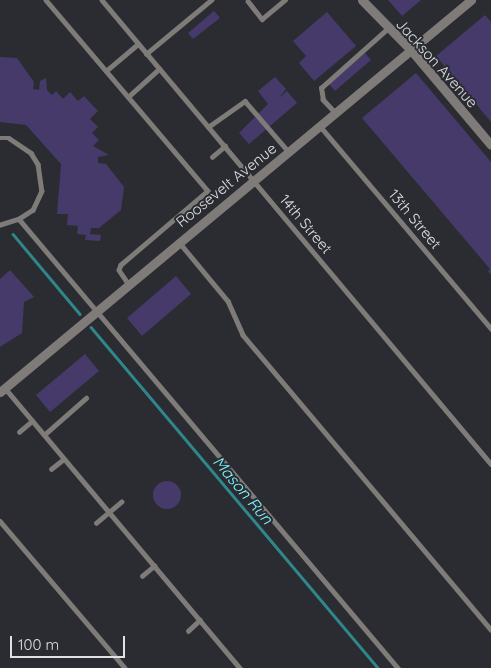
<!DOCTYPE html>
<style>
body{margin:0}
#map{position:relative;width:491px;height:668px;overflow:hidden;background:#2a2c31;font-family:Quicksand,sans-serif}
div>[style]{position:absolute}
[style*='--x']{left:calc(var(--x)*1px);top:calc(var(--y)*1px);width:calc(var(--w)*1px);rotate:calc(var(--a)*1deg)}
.stream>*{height:2.5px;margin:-1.25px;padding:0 1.25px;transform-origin:1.25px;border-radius:1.25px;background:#2f878b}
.building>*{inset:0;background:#463a6b}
.round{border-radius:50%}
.lane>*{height:4.5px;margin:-2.25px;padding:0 2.25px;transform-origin:2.25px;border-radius:2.25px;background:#7e7b79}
.street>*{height:9px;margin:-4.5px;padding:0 4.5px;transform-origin:4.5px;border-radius:4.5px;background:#7e7b79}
span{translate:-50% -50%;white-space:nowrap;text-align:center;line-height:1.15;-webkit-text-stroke:4px #2a2c31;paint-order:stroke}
.street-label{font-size:15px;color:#e0e1e5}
.water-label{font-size:16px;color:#7cf8ff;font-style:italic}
.scale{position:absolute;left:10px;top:636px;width:115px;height:22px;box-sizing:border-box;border:2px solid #e0e1e5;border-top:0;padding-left:6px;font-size:15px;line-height:18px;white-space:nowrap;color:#e0e1e5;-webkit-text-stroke:4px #2a2c31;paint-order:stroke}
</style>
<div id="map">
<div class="stream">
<i style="--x:13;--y:234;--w:104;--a:50.1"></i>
<i style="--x:91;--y:327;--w:446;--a:49.9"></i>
</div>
<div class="building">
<i style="clip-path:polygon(388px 0,421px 0,402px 16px)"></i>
<i style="clip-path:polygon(214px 11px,220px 18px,193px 39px,188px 33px)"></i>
<i style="clip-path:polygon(327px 12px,356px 46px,314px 81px,299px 63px,306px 56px,293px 41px)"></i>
<i style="clip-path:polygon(485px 15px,491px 22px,491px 122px,436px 56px)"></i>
<i style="clip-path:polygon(365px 53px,371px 60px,335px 91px,329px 84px)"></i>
<i style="clip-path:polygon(0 57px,17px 58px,34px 82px,33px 89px,39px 90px,40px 81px,46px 78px,47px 90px,52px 95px,56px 91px,63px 99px,70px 92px,78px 101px,84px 96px,98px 111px,90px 119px,98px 127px,92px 133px,99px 140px,93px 146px,109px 155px,98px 157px,98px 163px,106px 164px,124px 187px,121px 210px,99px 228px,91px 228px,90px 234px,101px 235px,100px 241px,85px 240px,86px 235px,77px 234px,78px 226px,67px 225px,68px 214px,57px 214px,61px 164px,26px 125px,0 122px)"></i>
<i style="clip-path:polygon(416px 73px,491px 162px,491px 275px,488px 271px,490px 269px,362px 118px)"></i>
<i style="clip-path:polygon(275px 77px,286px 89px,279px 98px,287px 91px,297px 103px,249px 144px,239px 133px,268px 104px,258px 91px)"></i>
<i style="clip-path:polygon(10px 270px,34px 297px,24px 302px,22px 333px,0 347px,0 279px)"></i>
<i style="clip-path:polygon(176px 276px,191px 294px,142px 336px,127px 318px)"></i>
<i style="clip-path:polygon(85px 354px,99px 371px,50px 412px,36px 395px)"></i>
<i class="round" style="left:153px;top:481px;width:28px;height:28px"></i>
</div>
<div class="lane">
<i style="--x:46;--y:0;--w:250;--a:49.7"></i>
<i style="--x:208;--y:191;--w:114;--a:139.6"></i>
<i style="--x:121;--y:265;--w:5;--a:112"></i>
<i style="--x:119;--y:270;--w:18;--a:56"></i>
<i style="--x:102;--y:0;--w:605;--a:50.02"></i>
<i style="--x:248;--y:1;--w:23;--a:52"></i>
<i style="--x:262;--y:19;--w:30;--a:-40"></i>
<i style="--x:146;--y:54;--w:85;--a:-39.7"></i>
<i style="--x:106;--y:71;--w:42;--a:-40.2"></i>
<i style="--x:128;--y:97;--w:42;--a:-42.1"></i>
<i style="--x:335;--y:113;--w:18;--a:-133"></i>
<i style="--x:323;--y:100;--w:12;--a:-99"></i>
<i style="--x:321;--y:88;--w:89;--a:-41.8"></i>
<i style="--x:320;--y:126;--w:265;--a:49.8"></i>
<i style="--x:208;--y:127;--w:45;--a:-35.1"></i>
<i style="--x:245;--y:101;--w:67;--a:49.2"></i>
<i style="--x:0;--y:138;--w:9;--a:0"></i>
<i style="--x:9;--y:138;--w:27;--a:34"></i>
<i style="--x:31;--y:153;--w:13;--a:58"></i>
<i style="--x:38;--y:164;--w:27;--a:82"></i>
<i style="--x:42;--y:191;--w:21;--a:115"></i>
<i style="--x:33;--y:210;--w:17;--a:147"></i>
<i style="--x:19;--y:219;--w:20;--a:162"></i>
<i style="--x:212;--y:157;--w:17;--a:-40"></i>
<i style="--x:19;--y:219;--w:588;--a:49.83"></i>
<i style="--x:179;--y:242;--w:77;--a:50.3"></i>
<i style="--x:228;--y:301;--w:37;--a:66"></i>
<i style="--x:243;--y:335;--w:385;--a:49.9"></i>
<i style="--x:5;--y:388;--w:366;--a:50"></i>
<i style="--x:19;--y:432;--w:17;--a:-40"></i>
<i style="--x:44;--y:435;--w:56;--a:-41.4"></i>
<i style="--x:51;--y:469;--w:16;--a:-38"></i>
<i style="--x:0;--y:521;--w:193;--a:49.6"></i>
<i style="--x:96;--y:523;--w:33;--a:-40"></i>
<i style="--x:142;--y:576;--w:16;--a:-40"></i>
<i style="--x:188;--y:631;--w:16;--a:-43"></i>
</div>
<div class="street">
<i style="--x:362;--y:0;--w:70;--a:45.6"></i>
<i style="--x:411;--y:50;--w:124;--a:49.9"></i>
<i style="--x:0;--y:392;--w:613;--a:-39.77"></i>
</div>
<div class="street-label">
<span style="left:437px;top:63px;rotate:48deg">Jackson Avenue</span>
<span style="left:226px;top:185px;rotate:-39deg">Roosevelt Avenue</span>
<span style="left:415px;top:219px;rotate:50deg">13th Street</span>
<span style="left:306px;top:224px;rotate:50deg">14th Street</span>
</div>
<div class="water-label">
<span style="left:243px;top:490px;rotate:50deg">Mason Run</span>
</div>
<div class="scale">100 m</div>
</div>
